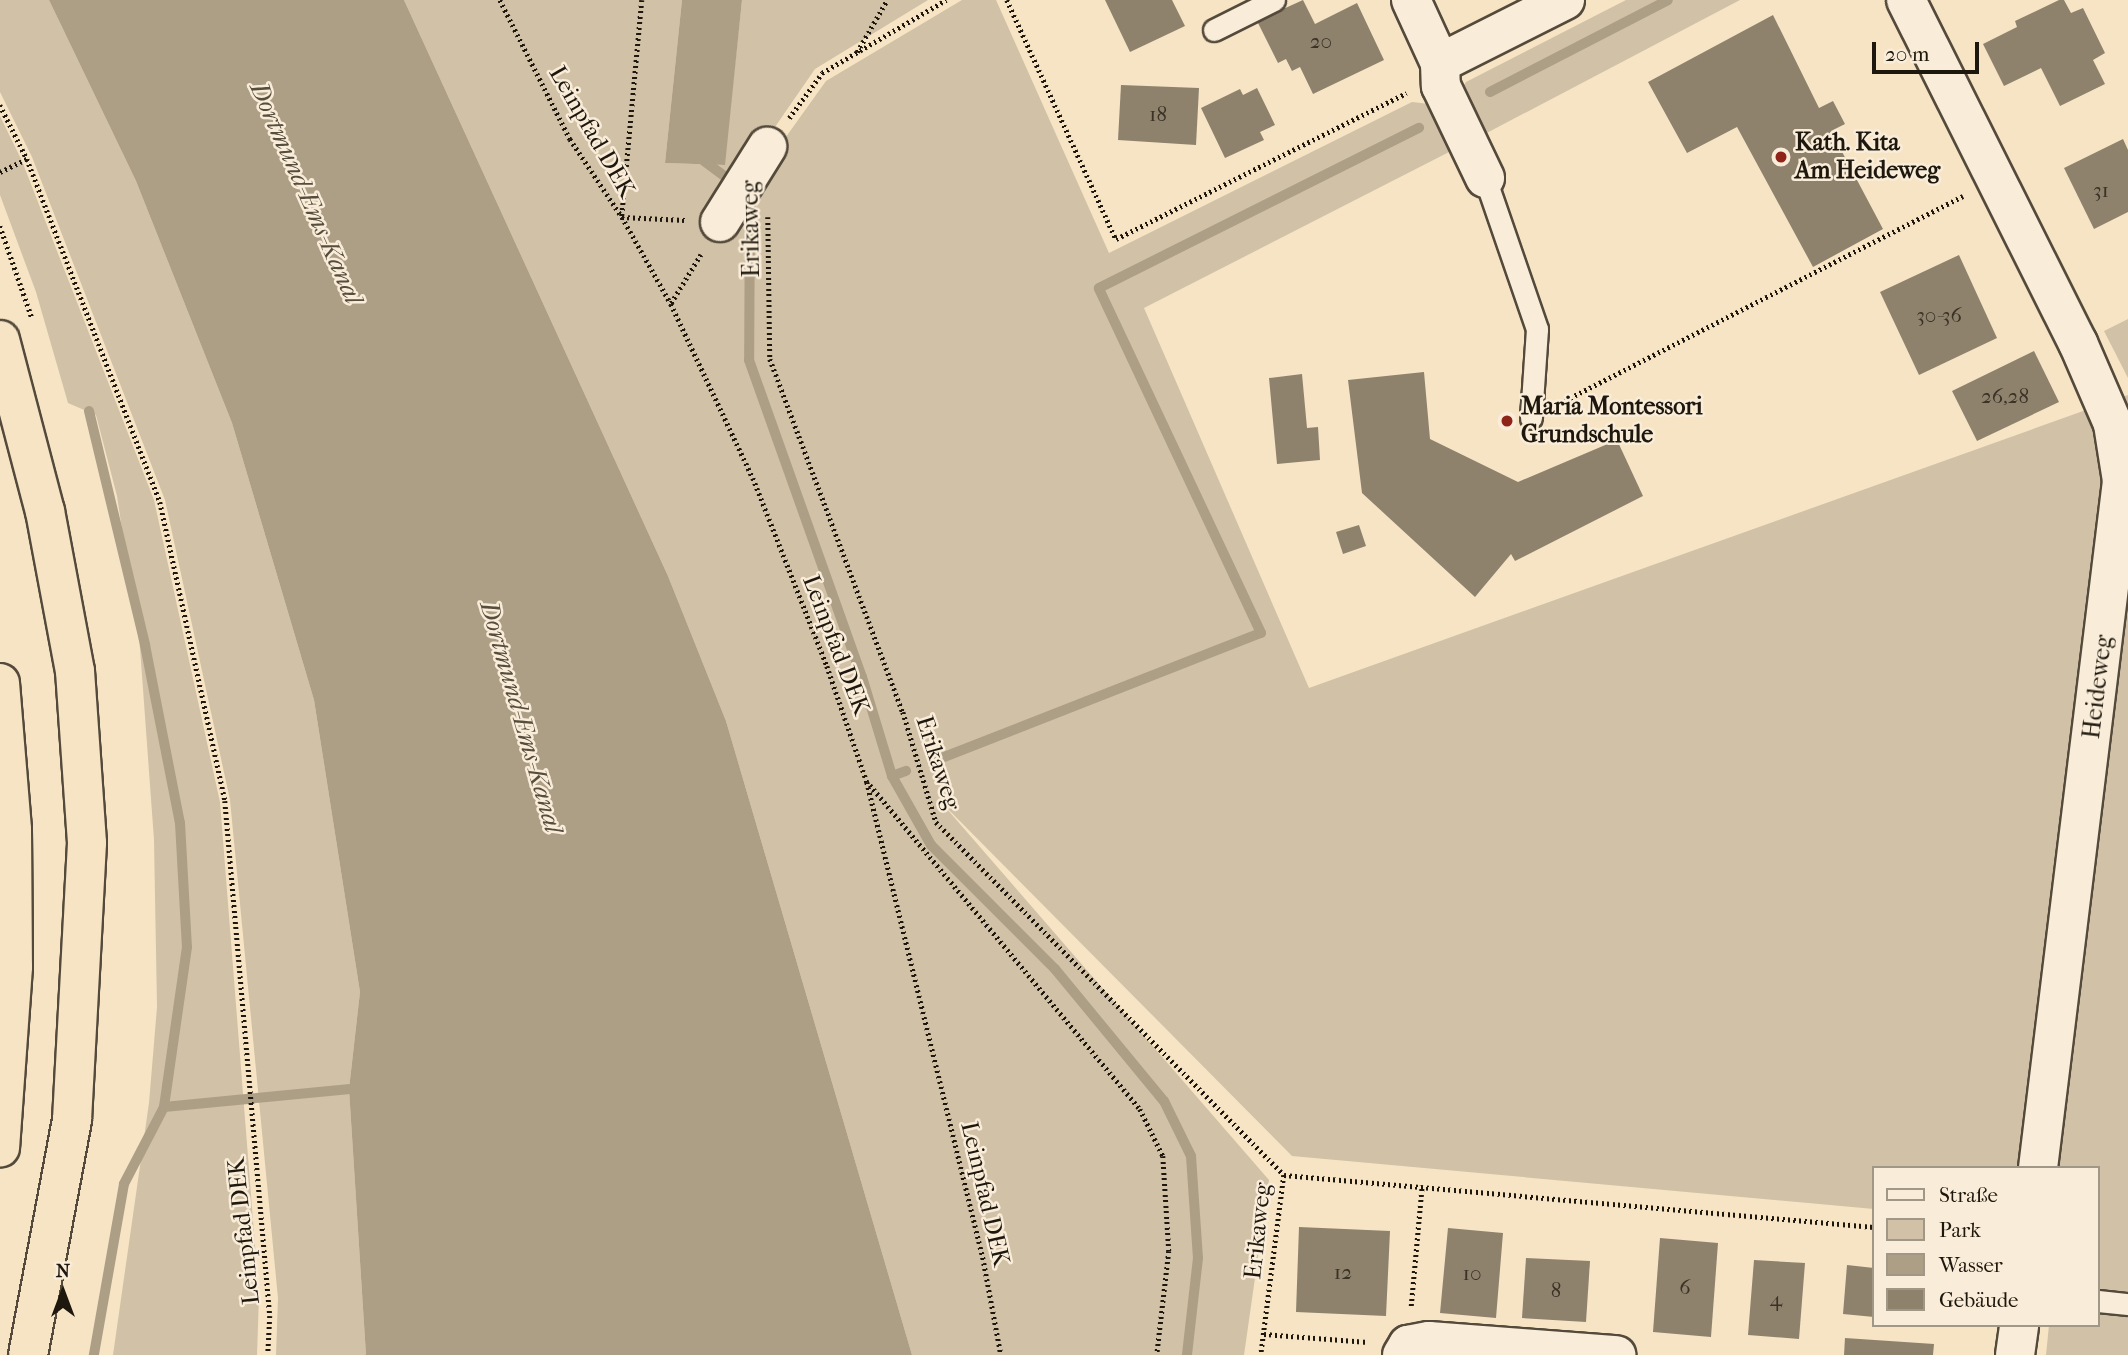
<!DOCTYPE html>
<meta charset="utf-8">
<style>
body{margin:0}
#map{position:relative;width:2128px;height:1355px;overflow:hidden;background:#f6e4c5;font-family:"IM FELL French Canon",serif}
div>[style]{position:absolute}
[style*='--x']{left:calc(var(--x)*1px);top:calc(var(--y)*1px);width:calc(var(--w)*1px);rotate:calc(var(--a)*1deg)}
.green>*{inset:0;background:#d1c1a6}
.water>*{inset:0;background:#ad9e86}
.stream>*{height:10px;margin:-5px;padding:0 5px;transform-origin:5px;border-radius:5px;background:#ad9e86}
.building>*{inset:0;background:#8e826d}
.path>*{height:4.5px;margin-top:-2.25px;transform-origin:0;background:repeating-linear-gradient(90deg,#1e170d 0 2px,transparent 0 5.5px)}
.roads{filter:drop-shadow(2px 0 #544a3b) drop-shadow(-2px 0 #544a3b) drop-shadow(0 2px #544a3b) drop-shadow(0 -2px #544a3b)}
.service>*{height:21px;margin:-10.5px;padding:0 10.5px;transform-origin:10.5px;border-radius:10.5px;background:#f9edd9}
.minor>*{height:38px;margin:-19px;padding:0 19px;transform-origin:19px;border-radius:19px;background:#f9edd9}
.trunk>*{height:38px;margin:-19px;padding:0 19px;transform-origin:19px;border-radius:19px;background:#f6e4c5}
.dots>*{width:19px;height:19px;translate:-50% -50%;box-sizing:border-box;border:4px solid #f9edd9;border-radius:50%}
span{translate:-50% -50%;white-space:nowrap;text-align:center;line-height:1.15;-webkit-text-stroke:5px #f9edd9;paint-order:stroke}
.number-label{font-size:21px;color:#3a3225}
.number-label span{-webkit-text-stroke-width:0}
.street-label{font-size:24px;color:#1e170d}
.poi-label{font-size:24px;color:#1e170d;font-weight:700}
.left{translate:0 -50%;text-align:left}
.water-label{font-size:26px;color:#574d3d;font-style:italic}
.legend{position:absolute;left:1872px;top:1166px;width:228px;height:161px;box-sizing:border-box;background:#f9edd9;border:2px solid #a19787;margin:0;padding:9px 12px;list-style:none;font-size:21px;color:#1e170d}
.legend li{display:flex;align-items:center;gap:14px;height:35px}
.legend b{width:35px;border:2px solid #a19787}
.north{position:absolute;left:28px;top:1257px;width:70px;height:70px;-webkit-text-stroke:5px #f9edd9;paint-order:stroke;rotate:0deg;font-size:19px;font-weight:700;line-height:28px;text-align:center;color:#1e170d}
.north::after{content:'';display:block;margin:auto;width:24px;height:32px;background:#1e170d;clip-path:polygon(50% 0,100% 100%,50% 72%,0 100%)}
.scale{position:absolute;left:1872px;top:42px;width:107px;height:32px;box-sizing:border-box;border:4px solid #1e170d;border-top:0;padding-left:9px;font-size:21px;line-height:24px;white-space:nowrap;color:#1e170d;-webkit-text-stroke:5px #f9edd9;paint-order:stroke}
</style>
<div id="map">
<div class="green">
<i style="clip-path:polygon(0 0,49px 0,136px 181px,232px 423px,314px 700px,360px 992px,349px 1089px,366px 1355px,276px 1355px,278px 1298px,230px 800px,165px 500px,32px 157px,0 92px)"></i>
<i style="clip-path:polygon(404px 0,682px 0,665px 163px,724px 165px,742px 0,928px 0,815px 69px,759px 150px,783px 141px,826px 81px,962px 0,996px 0,1109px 253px,1412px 102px,1429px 104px,1453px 150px,1144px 308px,1309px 688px,2128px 395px,2128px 1355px,2046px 1355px,2049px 1325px,2098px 1325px,2098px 1168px,1874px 1168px,1874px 1209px,1292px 1156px,940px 801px,1269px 1180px,1244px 1355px,912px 1355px,726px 721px,668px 576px)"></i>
<i style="clip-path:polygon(1626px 0,1740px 0,1481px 136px,1462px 88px,1466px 82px)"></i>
<i style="clip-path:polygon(0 116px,22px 161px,154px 500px,220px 802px,259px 1296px,257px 1355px,113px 1355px,149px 1103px,157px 1007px,154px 840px,140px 648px,117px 496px,96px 415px,68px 403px,36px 292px,0 195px)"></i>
<i style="clip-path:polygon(2128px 319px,2128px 378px,2104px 331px)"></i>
</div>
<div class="water">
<i style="clip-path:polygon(49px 0,404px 0,668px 576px,726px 721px,912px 1355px,366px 1355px,349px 1089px,360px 992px,314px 700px,232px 423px,136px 181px)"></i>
<i style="clip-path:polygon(682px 0,742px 0,725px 165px,665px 163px)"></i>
</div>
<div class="stream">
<i style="--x:1490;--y:92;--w:200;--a:-27.3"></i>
<i style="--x:700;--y:158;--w:44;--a:36.6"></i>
<i style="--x:750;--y:196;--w:164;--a:90.3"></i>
<i style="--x:749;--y:360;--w:337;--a:70.4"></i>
<i style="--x:862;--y:677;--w:103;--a:73.1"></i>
<i style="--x:892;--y:776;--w:79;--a:60.5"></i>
<i style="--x:931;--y:845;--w:175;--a:45"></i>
<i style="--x:1055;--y:969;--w:171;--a:50.5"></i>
<i style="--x:1164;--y:1101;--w:61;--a:63.9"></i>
<i style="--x:1191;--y:1156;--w:102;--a:86.1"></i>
<i style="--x:1198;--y:1258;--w:98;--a:96.5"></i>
<i style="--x:89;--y:411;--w:241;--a:76.5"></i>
<i style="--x:145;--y:645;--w:181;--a:78.9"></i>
<i style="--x:180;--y:823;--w:124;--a:86.8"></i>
<i style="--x:187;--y:947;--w:162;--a:98.2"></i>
<i style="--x:164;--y:1107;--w:87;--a:117.5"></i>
<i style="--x:124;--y:1184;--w:174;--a:100"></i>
<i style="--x:934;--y:761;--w:351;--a:-21.4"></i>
<i style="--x:1261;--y:633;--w:381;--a:-115.2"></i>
<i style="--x:1099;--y:288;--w:358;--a:-26.6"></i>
<i style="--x:892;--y:776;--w:15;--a:-20"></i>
<i style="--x:164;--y:1107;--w:200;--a:-5.5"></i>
</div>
<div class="building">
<i style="clip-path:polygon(1105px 0,1172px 0,1185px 26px,1130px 52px)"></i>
<i style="clip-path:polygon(1303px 0,1315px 24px,1357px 3px,1384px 60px,1313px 94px,1300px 67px,1292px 71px,1286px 59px,1278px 63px,1257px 21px)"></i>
<i style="clip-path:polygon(2059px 0,2064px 0,2071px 13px,2083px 8px,2105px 53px,2093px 60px,2105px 84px,2060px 106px,2041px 68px,2004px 86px,1983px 44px,2017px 27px,2015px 21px)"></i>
<i style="clip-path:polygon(1773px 15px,1819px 108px,1833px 101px,1845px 124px,1831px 131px,1883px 229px,1813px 267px,1737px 127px,1687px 153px,1648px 82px)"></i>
<i style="clip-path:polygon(1121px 85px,1199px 88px,1196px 145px,1118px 140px)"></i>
<i style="clip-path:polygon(1257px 88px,1275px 125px,1260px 132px,1264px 140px,1225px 158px,1201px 108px,1240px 89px,1243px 95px)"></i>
<i style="clip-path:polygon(2123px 139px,2128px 150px,2128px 212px,2094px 229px,2064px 168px)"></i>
<i style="clip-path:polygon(1959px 255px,1997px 338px,1919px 375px,1880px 292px)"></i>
<i style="clip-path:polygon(2034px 351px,2059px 402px,1977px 441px,1952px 391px)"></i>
<i style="clip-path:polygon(1424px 372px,1430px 439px,1518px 482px,1617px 440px,1643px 496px,1515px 561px,1511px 554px,1475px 597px,1362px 493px,1348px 380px)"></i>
<i style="clip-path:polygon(1302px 374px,1307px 428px,1318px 427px,1320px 460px,1277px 464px,1269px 378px)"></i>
<i style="clip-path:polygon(1359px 525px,1366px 546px,1343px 554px,1336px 532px)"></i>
<i style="clip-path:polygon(1299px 1227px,1390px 1231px,1386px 1316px,1296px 1312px)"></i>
<i style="clip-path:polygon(1448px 1228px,1503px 1233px,1496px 1318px,1440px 1313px)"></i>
<i style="clip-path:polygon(1660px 1238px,1718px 1243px,1711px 1337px,1653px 1332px)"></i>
<i style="clip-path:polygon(1526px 1258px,1590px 1261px,1586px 1322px,1522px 1318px)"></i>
<i style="clip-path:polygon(1754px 1260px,1805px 1263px,1799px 1339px,1748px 1335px)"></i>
<i style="clip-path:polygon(1847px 1265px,1874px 1268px,1874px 1317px,1843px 1314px)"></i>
<i style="clip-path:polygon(1845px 1338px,1934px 1344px,1933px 1355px,1844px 1355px)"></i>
</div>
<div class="path">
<i style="--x:500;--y:0;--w:156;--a:63.3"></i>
<i style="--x:570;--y:139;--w:94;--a:56.3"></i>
<i style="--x:622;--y:217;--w:100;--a:60.6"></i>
<i style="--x:671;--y:304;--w:192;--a:64.8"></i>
<i style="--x:753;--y:478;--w:202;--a:68.5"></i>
<i style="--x:827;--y:666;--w:123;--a:71"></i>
<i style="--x:867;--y:782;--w:495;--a:76.3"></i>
<i style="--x:984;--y:1263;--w:94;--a:79.5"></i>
<i style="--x:642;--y:0;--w:218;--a:95.3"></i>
<i style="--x:622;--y:217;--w:63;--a:2.7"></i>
<i style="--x:1007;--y:0;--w:263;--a:65.5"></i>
<i style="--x:1116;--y:239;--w:325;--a:-26.7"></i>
<i style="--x:857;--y:52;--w:60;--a:-60"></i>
<i style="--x:0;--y:105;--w:60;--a:63.4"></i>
<i style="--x:27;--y:159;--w:368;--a:68.8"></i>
<i style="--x:160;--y:502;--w:306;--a:77.7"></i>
<i style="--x:225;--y:801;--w:517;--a:85.01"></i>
<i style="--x:270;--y:1316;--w:39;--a:93"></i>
<i style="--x:789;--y:118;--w:56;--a:-53.7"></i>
<i style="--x:822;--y:73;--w:144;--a:-30.5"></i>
<i style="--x:0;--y:172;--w:30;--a:-26"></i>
<i style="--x:768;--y:217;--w:142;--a:89.2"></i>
<i style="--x:770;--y:359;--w:377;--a:69.4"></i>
<i style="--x:903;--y:712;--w:115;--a:73.3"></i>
<i style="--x:936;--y:822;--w:496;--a:45.4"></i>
<i style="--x:1284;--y:1175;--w:181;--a:97.3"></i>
<i style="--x:0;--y:226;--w:97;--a:70.8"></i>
<i style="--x:671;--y:303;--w:57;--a:-58.5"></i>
<i style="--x:1560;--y:403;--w:453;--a:-27.2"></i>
<i style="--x:870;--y:785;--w:422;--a:50.2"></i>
<i style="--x:1140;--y:1109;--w:52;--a:63.9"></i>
<i style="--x:1163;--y:1156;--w:95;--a:86.4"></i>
<i style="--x:1169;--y:1251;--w:105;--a:96.6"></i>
<i style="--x:1284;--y:1175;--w:592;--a:5.04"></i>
<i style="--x:1411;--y:1306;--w:121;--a:-84.8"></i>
<i style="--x:1264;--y:1334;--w:104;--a:4.4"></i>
</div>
<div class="roads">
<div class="service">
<i style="--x:1214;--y:30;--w:67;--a:-26.6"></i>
<i style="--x:1485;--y:178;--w:160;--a:71"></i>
<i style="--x:1537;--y:329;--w:89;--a:93.9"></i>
<i style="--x:2098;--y:1301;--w:30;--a:6"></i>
</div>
<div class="minor">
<i style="--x:1411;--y:0;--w:69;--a:65.3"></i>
<i style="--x:1440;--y:63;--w:23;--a:88"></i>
<i style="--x:1441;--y:86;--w:102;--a:64.4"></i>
<i style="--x:1906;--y:0;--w:384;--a:63.4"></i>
<i style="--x:2078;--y:343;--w:88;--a:66.6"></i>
<i style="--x:2113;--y:424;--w:58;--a:81"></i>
<i style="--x:2122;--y:481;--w:692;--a:96.97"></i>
<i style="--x:1440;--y:63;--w:140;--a:-26.7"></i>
<i style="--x:720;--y:222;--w:89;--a:-57.9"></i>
<i style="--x:1402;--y:1355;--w:12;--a:-59"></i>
<i style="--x:1408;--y:1345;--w:21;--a:-11"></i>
<i style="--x:1429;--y:1341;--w:188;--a:4.3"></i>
<i style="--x:2015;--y:1355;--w:30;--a:-82"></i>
</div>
<div class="trunk">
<i style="--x:0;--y:340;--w:177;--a:75.3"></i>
<i style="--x:45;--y:511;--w:163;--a:79.4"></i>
<i style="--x:75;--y:671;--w:172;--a:86"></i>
<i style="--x:87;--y:843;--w:277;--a:93.1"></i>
<i style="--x:72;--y:1120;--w:239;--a:100.6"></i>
<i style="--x:0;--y:683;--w:147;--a:85.3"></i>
<i style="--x:12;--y:830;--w:137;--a:89.6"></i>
<i style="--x:13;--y:967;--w:181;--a:94.1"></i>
</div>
</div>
<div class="dots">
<i style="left:1781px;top:157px;background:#8f2418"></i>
<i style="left:1507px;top:421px;background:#8f2418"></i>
</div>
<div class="number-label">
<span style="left:1321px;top:41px">20</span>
<span style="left:1158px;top:114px">18</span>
<span style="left:2101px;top:190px">31</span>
<span style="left:1939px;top:315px">30-36</span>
<span style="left:2005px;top:396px">26,28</span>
<span style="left:1343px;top:1272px">12</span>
<span style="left:1472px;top:1273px">10</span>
<span style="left:1685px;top:1287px">6</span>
<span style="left:1556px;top:1290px">8</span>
<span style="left:1776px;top:1299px">4</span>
</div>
<div class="street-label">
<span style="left:592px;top:132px;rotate:60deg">Leinpfad DEK</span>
<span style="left:751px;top:229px;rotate:-91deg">Erikaweg</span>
<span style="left:836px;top:645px;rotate:69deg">Leinpfad DEK</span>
<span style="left:2098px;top:687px;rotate:-83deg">Heideweg</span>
<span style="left:938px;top:763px;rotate:72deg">Erikaweg</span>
<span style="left:985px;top:1194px;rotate:77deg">Leinpfad DEK</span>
<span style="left:244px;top:1231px;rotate:-96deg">Leinpfad DEK</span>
<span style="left:1258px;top:1231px;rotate:-84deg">Erikaweg</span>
</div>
<div class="poi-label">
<span class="left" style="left:1795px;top:157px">Kath. Kita<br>Am Heideweg</span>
<span class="left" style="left:1521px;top:421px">Maria Montessori<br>Grundschule</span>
</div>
<div class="water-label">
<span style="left:306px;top:193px;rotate:66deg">Dortmund-Ems-Kanal</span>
<span style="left:521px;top:717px;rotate:74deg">Dortmund-Ems-Kanal</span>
</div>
<ul class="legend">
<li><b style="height:9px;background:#f9edd9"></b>Straße</li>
<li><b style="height:19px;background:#d1c1a6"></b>Park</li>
<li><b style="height:19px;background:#ad9e86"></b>Wasser</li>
<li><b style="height:19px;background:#8e826d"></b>Gebäude</li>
</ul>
<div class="north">N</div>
<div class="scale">20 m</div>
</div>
